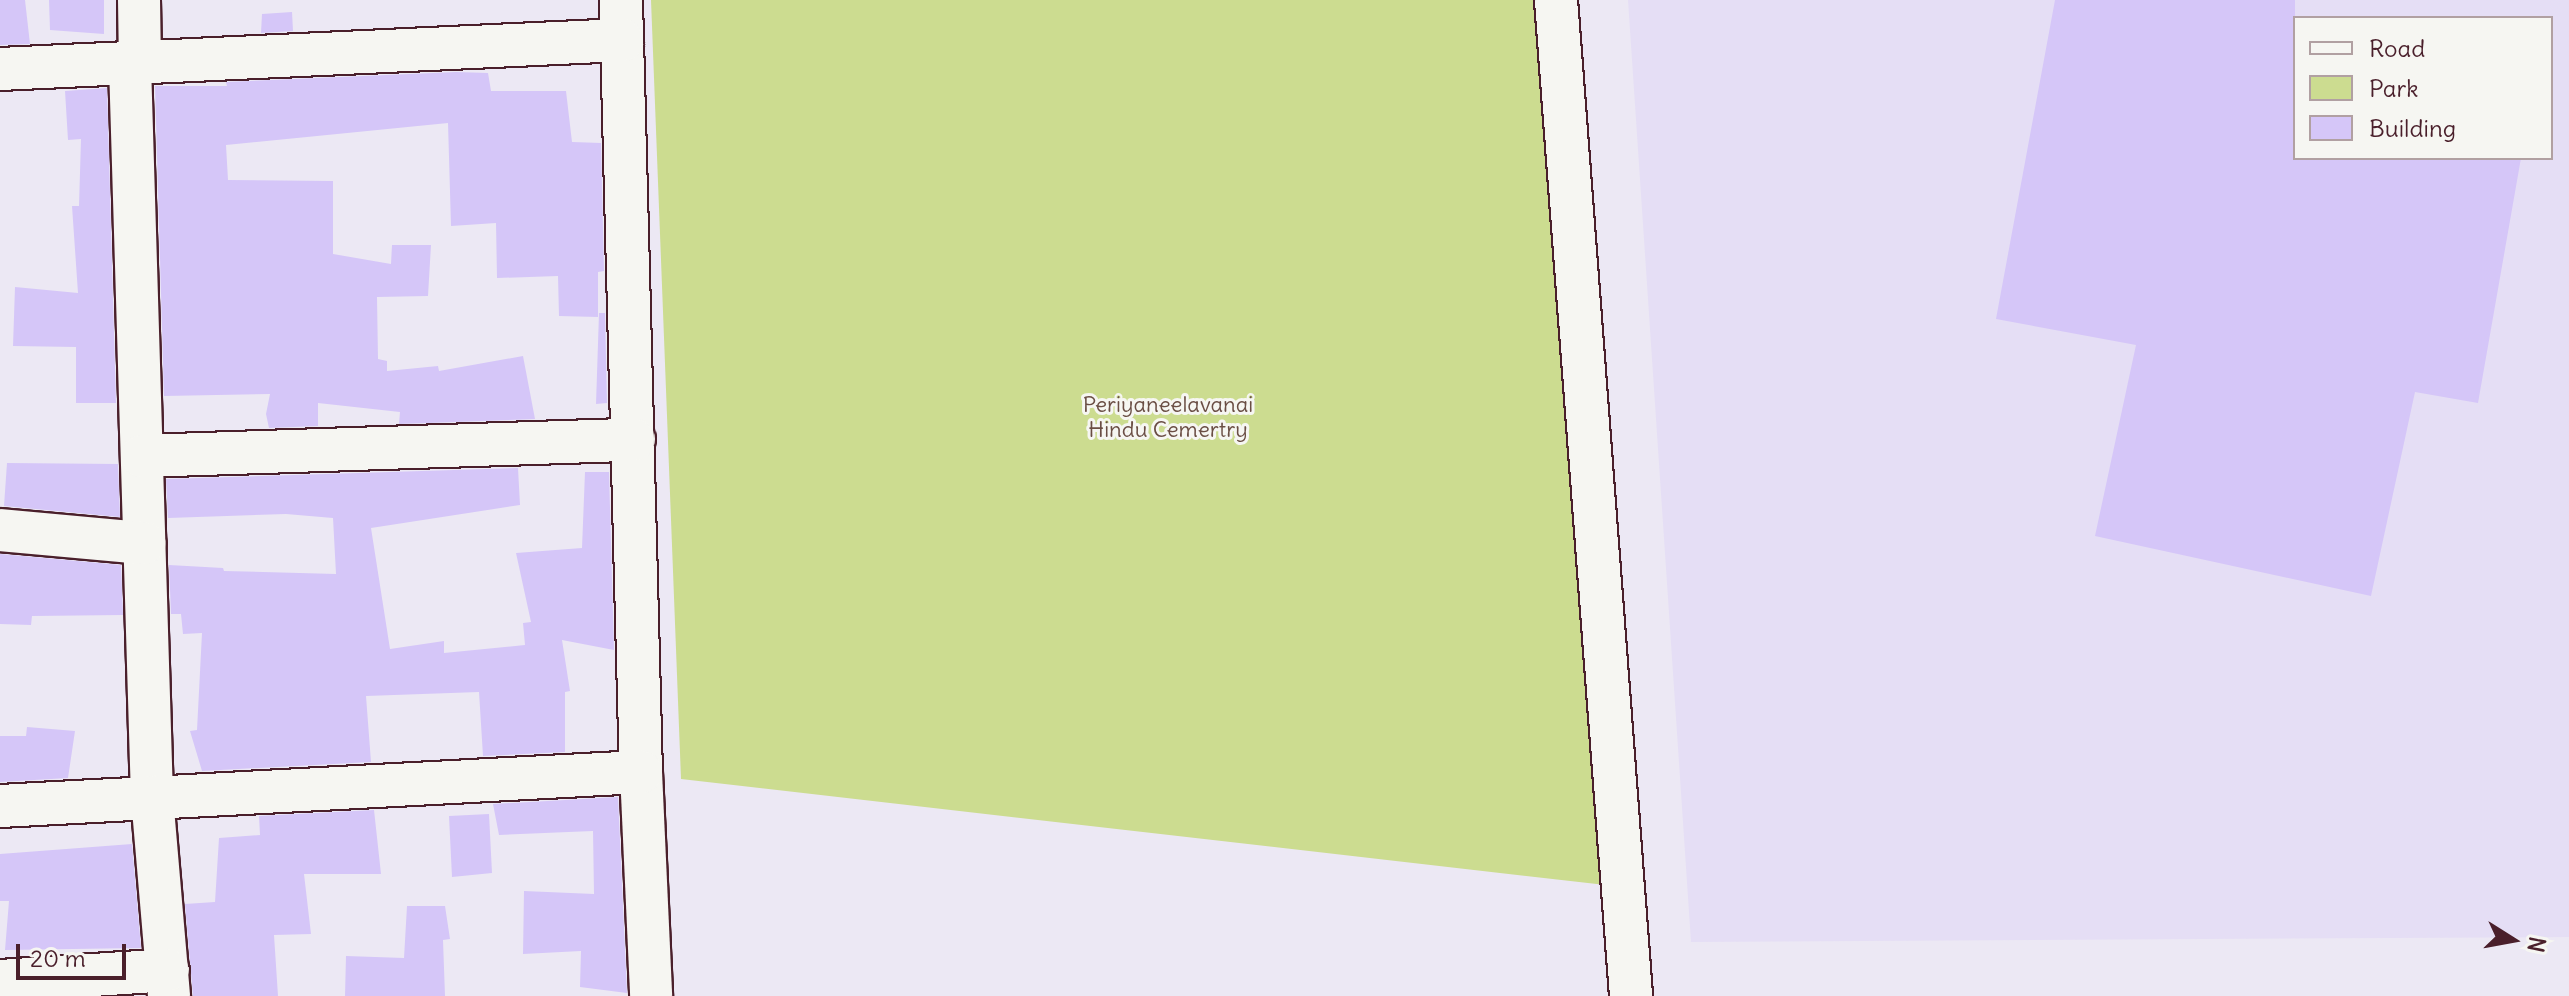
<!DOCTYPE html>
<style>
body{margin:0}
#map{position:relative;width:2569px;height:996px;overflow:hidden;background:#ece8f4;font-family:Delius,sans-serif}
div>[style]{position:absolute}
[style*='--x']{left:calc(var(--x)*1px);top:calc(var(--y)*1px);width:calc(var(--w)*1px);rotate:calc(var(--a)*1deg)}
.built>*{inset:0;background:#e5def5}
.green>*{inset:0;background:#ccdc90}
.building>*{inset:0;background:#d5c6f8}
.roads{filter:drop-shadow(2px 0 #4a1f2b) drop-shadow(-2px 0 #4a1f2b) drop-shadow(0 2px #4a1f2b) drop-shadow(0 -2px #4a1f2b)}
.street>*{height:42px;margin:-21px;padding:0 21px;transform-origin:21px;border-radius:21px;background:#f6f6f2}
span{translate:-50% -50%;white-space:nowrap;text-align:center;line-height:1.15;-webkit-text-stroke:6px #f6f6f2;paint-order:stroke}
.park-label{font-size:22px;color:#6a4e44}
.legend{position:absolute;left:2293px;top:16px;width:260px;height:144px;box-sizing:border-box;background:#f6f6f2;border:2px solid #b1a0a2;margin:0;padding:10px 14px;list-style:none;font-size:24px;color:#4a1f2b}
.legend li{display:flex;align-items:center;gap:16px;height:40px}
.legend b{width:40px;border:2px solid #b1a0a2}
.north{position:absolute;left:2473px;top:900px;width:80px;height:80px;-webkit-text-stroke:6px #f6f6f2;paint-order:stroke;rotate:101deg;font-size:22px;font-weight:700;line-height:32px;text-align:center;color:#4a1f2b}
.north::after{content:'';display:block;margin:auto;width:28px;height:36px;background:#4a1f2b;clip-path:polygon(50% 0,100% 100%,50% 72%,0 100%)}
.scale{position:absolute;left:16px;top:944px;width:110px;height:36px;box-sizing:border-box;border:4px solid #4a1f2b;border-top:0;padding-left:10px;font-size:24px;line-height:28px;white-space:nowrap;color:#4a1f2b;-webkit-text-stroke:6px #f6f6f2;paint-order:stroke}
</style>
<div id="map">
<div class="built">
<i style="clip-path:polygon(evenodd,1628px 0,2569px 0,2569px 937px,1691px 942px,1628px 0,2295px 18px,2551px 18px,2551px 158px,2295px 158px,2295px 18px)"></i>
</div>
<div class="green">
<i style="clip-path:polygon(651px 0,1556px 0,1623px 887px,681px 779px)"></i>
</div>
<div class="building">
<i style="clip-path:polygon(0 0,25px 0,30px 44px,0 45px)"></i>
<i style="clip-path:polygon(49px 0,104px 0,104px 34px,50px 30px)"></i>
<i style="clip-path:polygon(2055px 0,2295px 0,2295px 158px,2521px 158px,2478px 403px,2415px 392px,2371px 596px,2095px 536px,2136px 345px,1996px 319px)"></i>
<i style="clip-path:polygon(292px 12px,293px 31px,261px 33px,262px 14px)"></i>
<i style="clip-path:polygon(456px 72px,488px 73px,491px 91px,566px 91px,572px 142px,601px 143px,604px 271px,598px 272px,598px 317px,559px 316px,558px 276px,497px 278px,496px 223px,451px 226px,448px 123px,226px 145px,228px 180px,333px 181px,333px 254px,391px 264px,392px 245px,431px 245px,428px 296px,377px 297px,378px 359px,387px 361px,387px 371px,438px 366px,439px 371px,523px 356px,535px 419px,399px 424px,400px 412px,318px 403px,318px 426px,269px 428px,266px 414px,270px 394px,164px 396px,155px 86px,227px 86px,226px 82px)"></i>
<i style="clip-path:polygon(107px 88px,116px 403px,76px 403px,76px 347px,13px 346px,15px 287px,78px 293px,72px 206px,79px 206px,81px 139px,68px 140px,65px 91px)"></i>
<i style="clip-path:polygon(599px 313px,605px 313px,607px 403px,596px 404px)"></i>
<i style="clip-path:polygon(7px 463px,118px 464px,120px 517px,4px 506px)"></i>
<i style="clip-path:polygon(518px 468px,520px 505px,371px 528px,390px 649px,444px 641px,444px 653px,525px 645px,523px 623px,531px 622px,516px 553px,582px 548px,585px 472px,609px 472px,614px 650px,562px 640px,570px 691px,565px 692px,565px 752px,483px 756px,479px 692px,366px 696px,371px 762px,202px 771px,190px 731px,197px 730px,202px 633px,183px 634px,181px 614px,171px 614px,169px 565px,223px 568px,224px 571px,336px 574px,333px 518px,286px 514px,168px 518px,166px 479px)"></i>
<i style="clip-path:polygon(0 554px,121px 565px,123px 615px,32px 616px,31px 625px,0 624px)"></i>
<i style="clip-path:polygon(27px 727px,75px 731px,68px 778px,0 782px,0 736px,26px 736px)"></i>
<i style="clip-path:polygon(618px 797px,627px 993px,580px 987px,581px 951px,523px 954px,524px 891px,594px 894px,593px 831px,499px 835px,493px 804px)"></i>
<i style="clip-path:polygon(374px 810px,381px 874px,304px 874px,311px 934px,274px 935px,278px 996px,193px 996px,185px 904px,215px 902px,219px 838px,260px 835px,259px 816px)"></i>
<i style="clip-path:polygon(489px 814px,492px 873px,452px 877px,449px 816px)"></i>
<i style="clip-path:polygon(132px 844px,141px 948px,5px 950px,9px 901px,0 901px,0 854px)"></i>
<i style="clip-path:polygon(407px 906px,445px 906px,450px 939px,443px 940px,445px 996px,345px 996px,346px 956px,404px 958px)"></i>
</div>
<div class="roads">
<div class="street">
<i style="--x:139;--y:0;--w:65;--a:89.1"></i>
<i style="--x:621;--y:0;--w:772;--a:88.52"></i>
<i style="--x:641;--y:772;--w:224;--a:87.4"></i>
<i style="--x:1556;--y:0;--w:999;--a:85.69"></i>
<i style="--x:130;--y:65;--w:732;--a:88.28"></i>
<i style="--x:152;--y:797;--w:200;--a:85.1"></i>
<i style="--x:0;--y:69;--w:623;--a:-2.67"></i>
<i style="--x:142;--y:456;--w:492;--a:-1.9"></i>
<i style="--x:0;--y:530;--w:145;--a:5.2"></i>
<i style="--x:0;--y:806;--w:642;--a:-3.04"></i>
<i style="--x:0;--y:981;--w:168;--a:-3.7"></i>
</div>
</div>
<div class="park-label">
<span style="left:1168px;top:417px">Periyaneelavanai<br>Hindu Cemertry</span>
</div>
<ul class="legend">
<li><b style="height:10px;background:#f6f6f2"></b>Road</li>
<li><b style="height:22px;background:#ccdc90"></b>Park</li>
<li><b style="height:22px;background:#d5c6f8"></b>Building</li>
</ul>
<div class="north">N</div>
<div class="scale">20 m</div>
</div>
